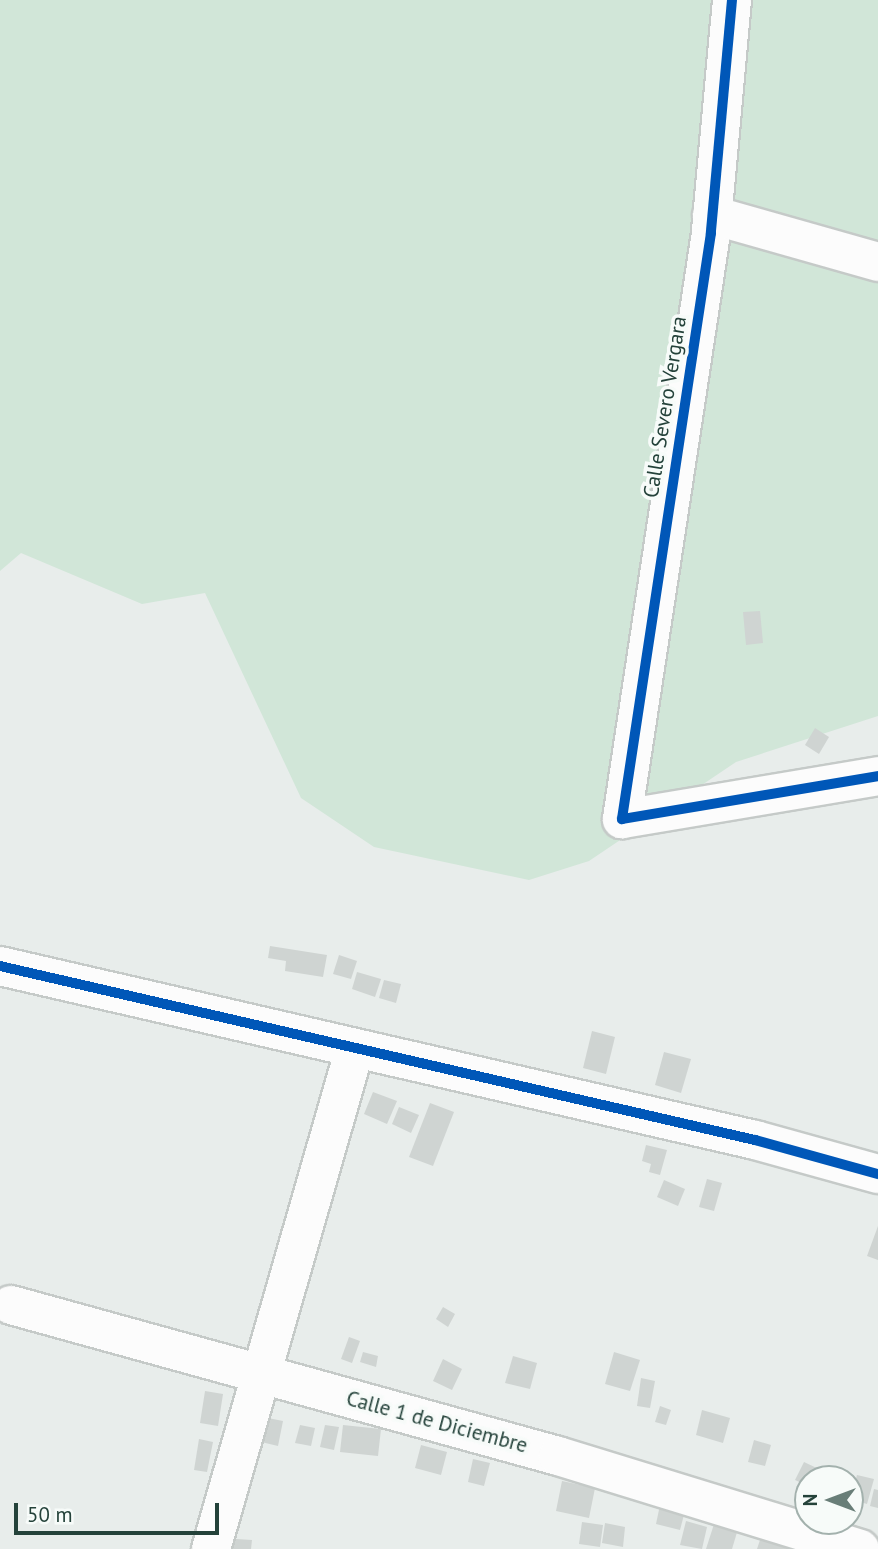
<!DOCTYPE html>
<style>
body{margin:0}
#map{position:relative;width:878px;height:1549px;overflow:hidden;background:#e8edeb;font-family:"PT Sans",sans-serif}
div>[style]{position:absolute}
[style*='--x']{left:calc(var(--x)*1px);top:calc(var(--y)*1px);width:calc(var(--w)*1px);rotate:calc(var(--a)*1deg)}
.green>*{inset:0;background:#d1e6d8}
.building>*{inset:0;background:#cfd4d2}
.roads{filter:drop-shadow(2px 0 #c5cac8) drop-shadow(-2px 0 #c5cac8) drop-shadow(0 2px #c5cac8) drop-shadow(0 -2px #c5cac8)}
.minor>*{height:38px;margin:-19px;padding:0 19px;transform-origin:19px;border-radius:19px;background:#fcfcfc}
.cycleway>*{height:10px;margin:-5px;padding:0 5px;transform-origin:5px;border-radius:5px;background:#0057b8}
span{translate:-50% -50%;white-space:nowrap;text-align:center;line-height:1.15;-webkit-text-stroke:7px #f7fbf9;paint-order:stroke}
.street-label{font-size:21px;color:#24423a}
.north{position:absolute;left:794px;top:1465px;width:70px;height:70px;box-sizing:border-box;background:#f7fbf9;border:2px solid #a3b1ad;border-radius:50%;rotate:270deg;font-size:19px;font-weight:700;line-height:28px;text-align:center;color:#24423a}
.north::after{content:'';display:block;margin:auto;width:24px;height:32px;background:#697e78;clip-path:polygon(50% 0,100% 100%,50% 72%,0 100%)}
.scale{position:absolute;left:14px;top:1503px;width:205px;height:32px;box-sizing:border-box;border:4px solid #24423a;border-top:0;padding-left:9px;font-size:21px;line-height:24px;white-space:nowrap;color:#24423a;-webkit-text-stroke:5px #f7fbf9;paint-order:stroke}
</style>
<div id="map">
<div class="green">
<i style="clip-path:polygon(0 0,878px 0,878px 716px,736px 762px,589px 861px,529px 880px,374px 847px,301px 798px,205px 593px,142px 604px,21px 553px,0 571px)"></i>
</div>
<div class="building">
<i style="clip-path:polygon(760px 611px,763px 643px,746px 645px,743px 612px)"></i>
<i style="clip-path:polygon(815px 728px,829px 737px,819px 754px,805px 745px)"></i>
<i style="clip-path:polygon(270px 946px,327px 955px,323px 977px,285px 971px,286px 961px,268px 958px)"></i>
<i style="clip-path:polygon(339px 955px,357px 961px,351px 979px,333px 974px)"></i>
<i style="clip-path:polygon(357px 972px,381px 979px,375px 997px,352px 989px)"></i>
<i style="clip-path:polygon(384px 980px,401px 984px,396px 1003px,379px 998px)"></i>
<i style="clip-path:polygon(592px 1031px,615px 1037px,606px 1074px,583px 1068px)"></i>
<i style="clip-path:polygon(664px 1052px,691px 1059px,681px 1093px,655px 1085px)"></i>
<i style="clip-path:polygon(373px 1092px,397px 1101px,387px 1124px,364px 1114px)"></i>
<i style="clip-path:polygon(430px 1103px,454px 1112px,433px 1166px,409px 1157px)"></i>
<i style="clip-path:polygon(399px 1107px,419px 1115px,411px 1133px,392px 1124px)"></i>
<i style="clip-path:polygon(646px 1145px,667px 1150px,660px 1175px,649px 1172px,651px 1164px,642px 1161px)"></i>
<i style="clip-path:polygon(707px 1179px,722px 1183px,714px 1211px,699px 1207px)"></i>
<i style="clip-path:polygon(664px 1180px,685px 1189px,678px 1206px,657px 1197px)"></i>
<i style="clip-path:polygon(878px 1226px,878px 1260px,867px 1256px)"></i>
<i style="clip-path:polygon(443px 1307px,455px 1314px,448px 1327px,436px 1319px)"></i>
<i style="clip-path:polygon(349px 1337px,360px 1341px,352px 1363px,341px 1359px)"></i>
<i style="clip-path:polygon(363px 1352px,378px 1356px,376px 1367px,360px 1362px)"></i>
<i style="clip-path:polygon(614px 1352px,640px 1360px,630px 1391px,605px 1384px)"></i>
<i style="clip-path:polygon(513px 1356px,537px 1363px,530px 1389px,505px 1383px)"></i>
<i style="clip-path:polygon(443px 1359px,462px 1369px,452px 1390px,433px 1381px)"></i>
<i style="clip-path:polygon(641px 1378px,655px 1381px,650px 1408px,637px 1406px)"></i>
<i style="clip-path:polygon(205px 1391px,223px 1394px,218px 1426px,200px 1423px)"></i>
<i style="clip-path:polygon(660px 1406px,671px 1410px,666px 1425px,655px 1422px)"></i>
<i style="clip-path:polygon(702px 1410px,730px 1418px,723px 1443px,696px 1435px)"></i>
<i style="clip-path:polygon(258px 1416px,283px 1421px,278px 1446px,253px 1440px)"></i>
<i style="clip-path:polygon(300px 1425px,315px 1428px,311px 1446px,295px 1443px)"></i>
<i style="clip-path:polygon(325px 1425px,339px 1427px,334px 1450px,320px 1447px)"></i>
<i style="clip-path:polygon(343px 1425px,381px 1429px,378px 1456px,340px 1452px)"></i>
<i style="clip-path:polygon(199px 1439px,213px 1442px,207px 1472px,194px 1470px)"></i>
<i style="clip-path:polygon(754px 1440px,771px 1445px,765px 1466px,748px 1462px)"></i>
<i style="clip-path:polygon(421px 1445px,447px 1452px,441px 1475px,415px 1468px)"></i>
<i style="clip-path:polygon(473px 1459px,490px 1463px,484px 1486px,468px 1482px)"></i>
<i style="clip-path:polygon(804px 1462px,840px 1479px,808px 1479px,808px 1486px,795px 1480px)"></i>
<i style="clip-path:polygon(857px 1475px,874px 1479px,867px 1504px,850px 1499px)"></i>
<i style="clip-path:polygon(562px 1481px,595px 1488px,589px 1518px,556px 1511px)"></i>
<i style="clip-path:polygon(874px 1489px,878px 1490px,878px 1508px,870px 1506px)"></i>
<i style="clip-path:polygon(660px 1505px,685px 1511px,680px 1530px,656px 1524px)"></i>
<i style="clip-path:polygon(686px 1521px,707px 1527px,702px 1549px,680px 1545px)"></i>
<i style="clip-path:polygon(715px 1521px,738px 1529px,732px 1549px,706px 1549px)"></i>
<i style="clip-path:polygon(582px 1522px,603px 1525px,600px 1547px,579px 1544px)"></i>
<i style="clip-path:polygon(605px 1523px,625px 1527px,623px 1547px,602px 1543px)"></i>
<i style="clip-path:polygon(761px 1537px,788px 1545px,787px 1549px,757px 1549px)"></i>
<i style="clip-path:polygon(221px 1538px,252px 1540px,251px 1549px,220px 1549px)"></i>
</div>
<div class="roads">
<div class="minor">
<i style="--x:732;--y:0;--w:234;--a:95.2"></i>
<i style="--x:711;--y:233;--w:593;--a:98.64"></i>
<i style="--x:622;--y:819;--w:260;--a:-9.5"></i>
<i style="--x:712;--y:215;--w:173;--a:15.8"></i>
<i style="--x:0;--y:966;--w:775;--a:12.98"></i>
<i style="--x:755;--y:1140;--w:128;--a:15.5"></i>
<i style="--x:11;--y:1305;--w:567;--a:15.43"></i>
<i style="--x:558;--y:1456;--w:316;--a:17.1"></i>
<i style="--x:211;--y:1549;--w:521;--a:-73.96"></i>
</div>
</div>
<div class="cycleway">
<i style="--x:732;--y:0;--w:234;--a:95.2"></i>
<i style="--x:711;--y:233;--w:593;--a:98.64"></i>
<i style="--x:622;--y:819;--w:260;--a:-9.5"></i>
<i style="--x:0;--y:966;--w:775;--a:12.98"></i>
<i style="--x:755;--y:1140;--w:128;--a:15.5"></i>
</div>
<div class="street-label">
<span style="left:665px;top:407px;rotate:-81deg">Calle Severo Vergara</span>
<span style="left:437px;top:1422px;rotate:15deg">Calle 1 de Diciembre</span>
</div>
<div class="north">N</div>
<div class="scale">50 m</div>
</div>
